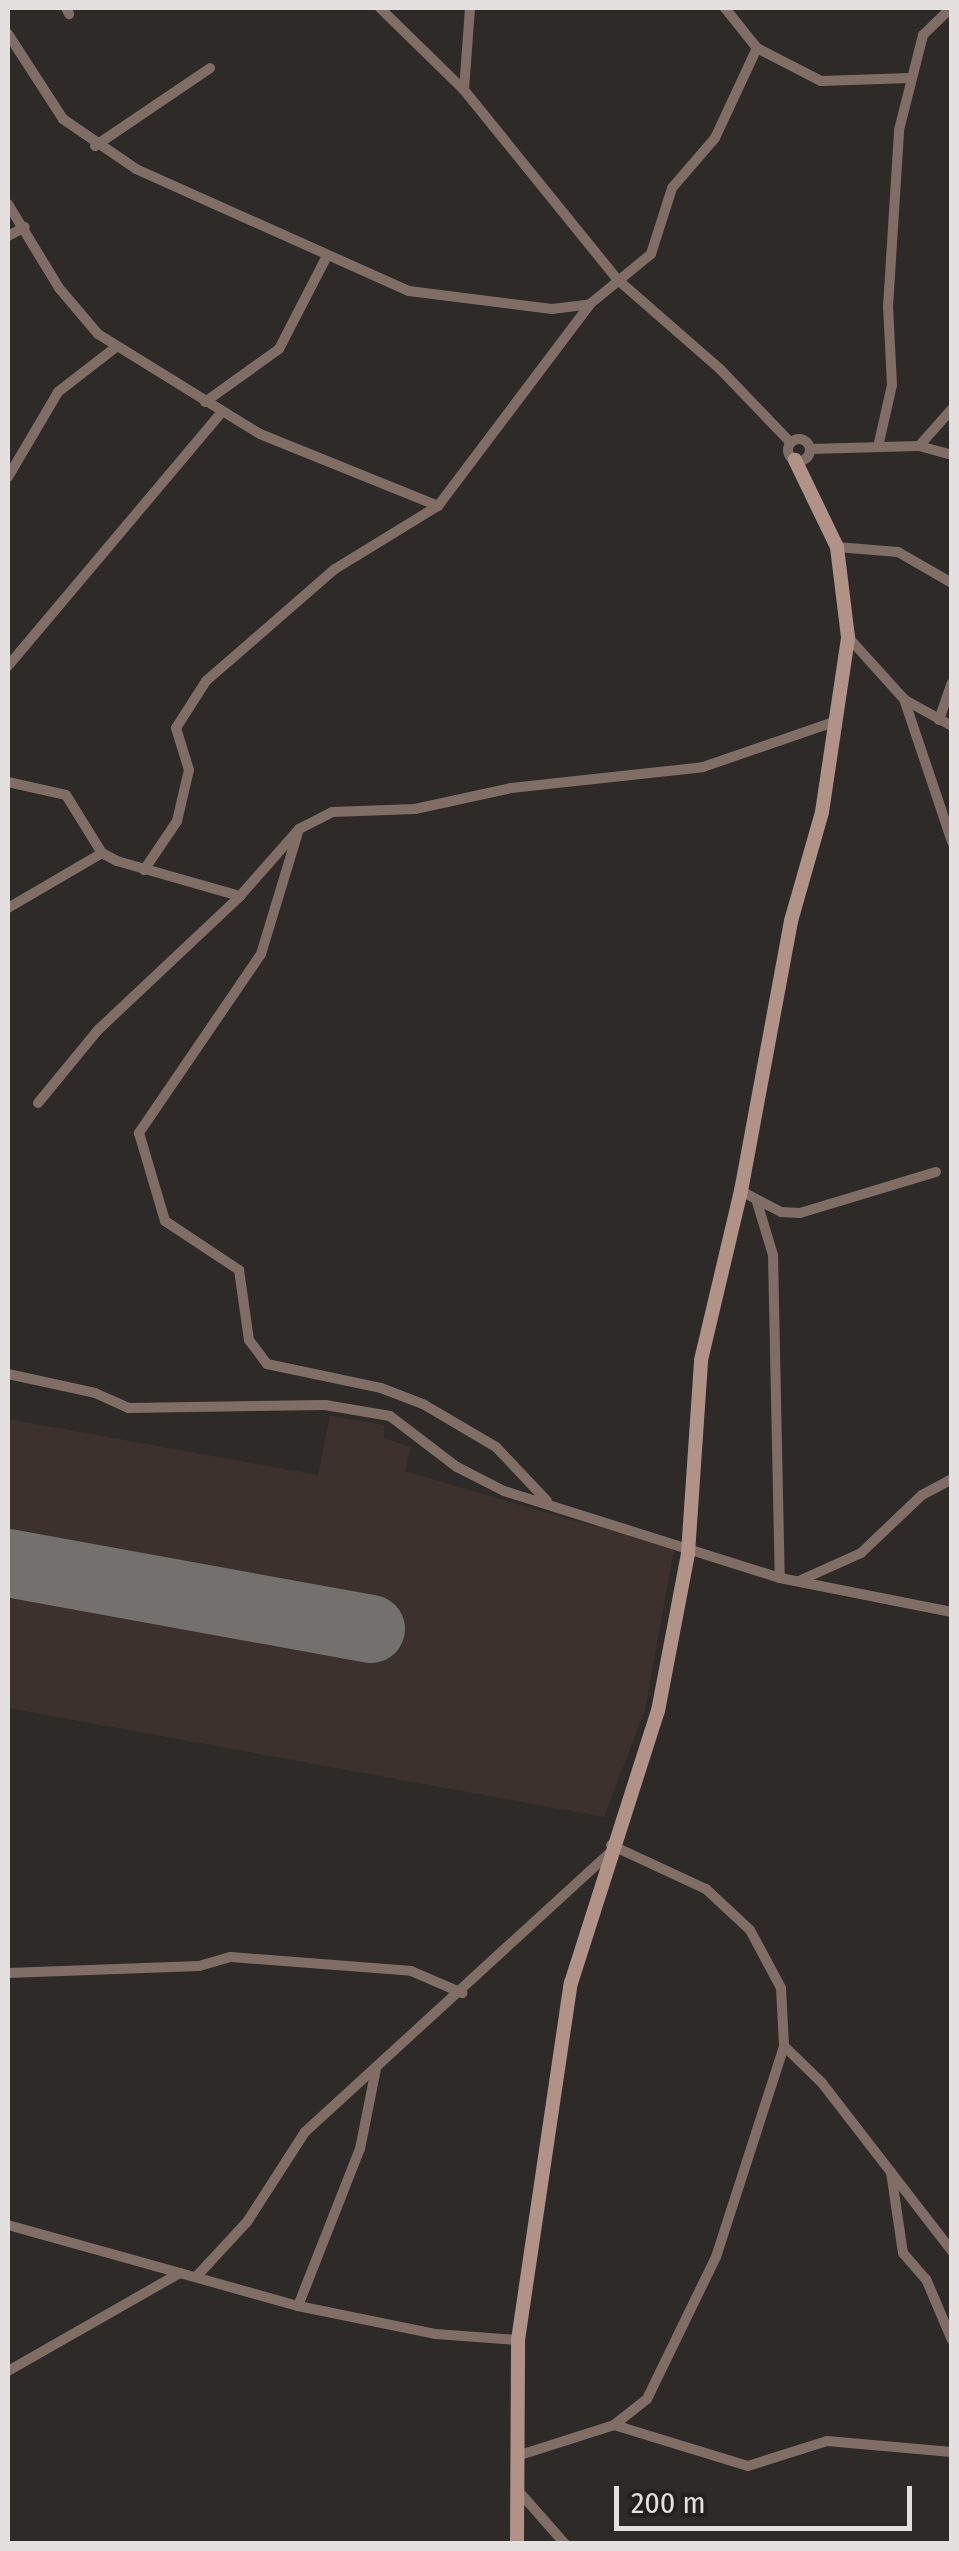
<!DOCTYPE html>
<style>
body{margin:0}
#map{position:relative;width:959px;height:2551px;overflow:hidden;background:#2e2a28;font-family:"Fira Sans Condensed",sans-serif}
div>[style]{position:absolute}
[style*='--x']{left:calc(var(--x)*1px);top:calc(var(--y)*1px);width:calc(var(--w)*1px);rotate:calc(var(--a)*1deg)}
.built>*{inset:0;background:#3c312c}
.runway>*{height:68px;margin:-34px;padding:0 34px;transform-origin:34px;border-radius:34px;background:#74706e}
.street>*{height:10px;margin:-5px;padding:0 5px;transform-origin:5px;border-radius:5px;background:#806d65}
.street>.ring{margin:-5px;padding:0;box-sizing:content-box;background:none;border:10px solid #806d65;border-radius:50%}
.secondary>*{height:14px;margin:-7px;padding:0 7px;transform-origin:7px;border-radius:7px;background:#b09386}
span{translate:-50% -50%;white-space:nowrap;text-align:center;line-height:1.15;-webkit-text-stroke:8px #25201e;paint-order:stroke}
.frame{position:absolute;inset:0;border:10px solid #e3e0df;pointer-events:none}
.scale{position:absolute;left:614px;top:2486px;width:298px;height:45px;box-sizing:border-box;border:5px solid #e3e0df;border-top:0;padding-left:12px;font-size:30px;line-height:35px;white-space:nowrap;color:#e3e0df;-webkit-text-stroke:8px #25201e;paint-order:stroke}
</style>
<div id="map">
<div class="built">
<i style="clip-path:polygon(330px 1416px,384px 1425px,384px 1438px,411px 1447px,405px 1471px,596px 1527px,599px 1520px,674px 1549px,645px 1710px,604px 1817px,8px 1708px,8px 1419px,318px 1475px)"></i>
</div>
<div class="runway">
<i style="--x:8;--y:1563;--w:369;--a:10.3"></i>
</div>
<div class="street">
<i style="--x:66;--y:8;--w:7;--a:63"></i>
<i style="--x:380;--y:8;--w:117;--a:44.3"></i>
<i style="--x:464;--y:90;--w:245;--a:51"></i>
<i style="--x:618;--y:280;--w:135;--a:41.1"></i>
<i style="--x:720;--y:369;--w:101;--a:46.2"></i>
<i style="--x:725;--y:8;--w:51;--a:51.3"></i>
<i style="--x:8;--y:34;--w:101;--a:57.1"></i>
<i style="--x:63;--y:119;--w:88;--a:34.4"></i>
<i style="--x:136;--y:169;--w:299;--a:24.1"></i>
<i style="--x:409;--y:291;--w:144;--a:7.2"></i>
<i style="--x:552;--y:309;--w:38;--a:-7"></i>
<i style="--x:590;--y:304;--w:79;--a:-39.3"></i>
<i style="--x:651;--y:254;--w:69;--a:-72.3"></i>
<i style="--x:672;--y:188;--w:66;--a:-49.3"></i>
<i style="--x:715;--y:138;--w:99;--a:-65"></i>
<i style="--x:757;--y:48;--w:72;--a:27.3"></i>
<i style="--x:821;--y:81;--w:89;--a:-1.9"></i>
<i style="--x:464;--y:90;--w:82;--a:-85.8"></i>
<i style="--x:95;--y:146;--w:139;--a:-34.1"></i>
<i style="--x:8;--y:204;--w:98;--a:58.7"></i>
<i style="--x:59;--y:288;--w:60;--a:49.7"></i>
<i style="--x:98;--y:334;--w:190;--a:31.7"></i>
<i style="--x:260;--y:434;--w:192;--a:22"></i>
<i style="--x:8;--y:236;--w:19;--a:-28"></i>
<i style="--x:205;--y:402;--w:91;--a:-35.6"></i>
<i style="--x:279;--y:349;--w:102;--a:-62.7"></i>
<i class="ring" style="left:788px;top:439px;width:12px;height:12px"></i>
<i style="--x:919;--y:446;--w:50;--a:-48.3"></i>
<i style="--x:878;--y:447;--w:64;--a:-77.3"></i>
<i style="--x:892;--y:385;--w:78;--a:-92.9"></i>
<i style="--x:888;--y:307;--w:177;--a:-86.4"></i>
<i style="--x:899;--y:130;--w:98;--a:-75.8"></i>
<i style="--x:923;--y:35;--w:39;--a:-44"></i>
<i style="--x:810;--y:449;--w:109;--a:-1.6"></i>
<i style="--x:919;--y:446;--w:34;--a:15"></i>
<i style="--x:8;--y:477;--w:99;--a:-59.5"></i>
<i style="--x:58;--y:392;--w:73;--a:-37.8"></i>
<i style="--x:837;--y:547;--w:61;--a:4.7"></i>
<i style="--x:898;--y:552;--w:62;--a:29.9"></i>
<i style="--x:848;--y:637;--w:84;--a:47.9"></i>
<i style="--x:904;--y:699;--w:151;--a:71.4"></i>
<i style="--x:8;--y:666;--w:332;--a:-49.9"></i>
<i style="--x:905;--y:700;--w:54;--a:29"></i>
<i style="--x:939;--y:720;--w:39;--a:-71"></i>
<i style="--x:8;--y:782;--w:59;--a:12.6"></i>
<i style="--x:66;--y:795;--w:68;--a:58.2"></i>
<i style="--x:102;--y:853;--w:17;--a:28"></i>
<i style="--x:117;--y:861;--w:128;--a:15.9"></i>
<i style="--x:240;--y:896;--w:89;--a:-48.6"></i>
<i style="--x:299;--y:829;--w:37;--a:-27"></i>
<i style="--x:332;--y:812;--w:83;--a:-2.1"></i>
<i style="--x:415;--y:809;--w:98;--a:-12.3"></i>
<i style="--x:511;--y:788;--w:193;--a:-6.2"></i>
<i style="--x:703;--y:767;--w:139;--a:-19"></i>
<i style="--x:299;--y:829;--w:131;--a:106.9"></i>
<i style="--x:261;--y:954;--w:217;--a:124.3"></i>
<i style="--x:139;--y:1133;--w:92;--a:73.5"></i>
<i style="--x:165;--y:1221;--w:89;--a:33.5"></i>
<i style="--x:239;--y:1270;--w:71;--a:81.9"></i>
<i style="--x:249;--y:1340;--w:30;--a:53"></i>
<i style="--x:267;--y:1364;--w:116;--a:11.9"></i>
<i style="--x:381;--y:1388;--w:45;--a:20.9"></i>
<i style="--x:423;--y:1404;--w:85;--a:30.5"></i>
<i style="--x:496;--y:1447;--w:74;--a:46.6"></i>
<i style="--x:144;--y:870;--w:59;--a:-56"></i>
<i style="--x:177;--y:821;--w:52;--a:-76.8"></i>
<i style="--x:189;--y:770;--w:44;--a:-107.2"></i>
<i style="--x:176;--y:728;--w:56;--a:-57.4"></i>
<i style="--x:206;--y:681;--w:171;--a:-41"></i>
<i style="--x:335;--y:569;--w:121;--a:-31.5"></i>
<i style="--x:438;--y:506;--w:253;--a:-53"></i>
<i style="--x:8;--y:908;--w:109;--a:-30.3"></i>
<i style="--x:38;--y:1103;--w:94;--a:-50.6"></i>
<i style="--x:98;--y:1030;--w:195;--a:-43.3"></i>
<i style="--x:741;--y:1191;--w:45;--a:27.7"></i>
<i style="--x:781;--y:1212;--w:19;--a:3"></i>
<i style="--x:800;--y:1213;--w:142;--a:-16.8"></i>
<i style="--x:757;--y:1202;--w:55;--a:73.2"></i>
<i style="--x:773;--y:1255;--w:323;--a:88.8"></i>
<i style="--x:8;--y:1374;--w:89;--a:12.3"></i>
<i style="--x:95;--y:1393;--w:36;--a:24"></i>
<i style="--x:128;--y:1408;--w:197;--a:-0.9"></i>
<i style="--x:325;--y:1405;--w:66;--a:9.6"></i>
<i style="--x:390;--y:1416;--w:84;--a:37.3"></i>
<i style="--x:457;--y:1467;--w:53;--a:27.1"></i>
<i style="--x:504;--y:1491;--w:289;--a:17.5"></i>
<i style="--x:780;--y:1578;--w:175;--a:11.2"></i>
<i style="--x:801;--y:1580;--w:66;--a:-24.2"></i>
<i style="--x:861;--y:1553;--w:84;--a:-43.6"></i>
<i style="--x:922;--y:1495;--w:34;--a:-28"></i>
<i style="--x:611;--y:1845;--w:105;--a:24.9"></i>
<i style="--x:706;--y:1889;--w:60;--a:43"></i>
<i style="--x:750;--y:1930;--w:66;--a:61.9"></i>
<i style="--x:781;--y:1988;--w:58;--a:87"></i>
<i style="--x:8;--y:1973;--w:191;--a:-2.1"></i>
<i style="--x:199;--y:1966;--w:33;--a:-16"></i>
<i style="--x:231;--y:1957;--w:181;--a:4.4"></i>
<i style="--x:411;--y:1971;--w:56;--a:23.3"></i>
<i style="--x:891;--y:2172;--w:82;--a:81.6"></i>
<i style="--x:903;--y:2253;--w:35;--a:49"></i>
<i style="--x:926;--y:2279;--w:66;--a:66.9"></i>
<i style="--x:8;--y:2225;--w:301;--a:15.6"></i>
<i style="--x:298;--y:2306;--w:141;--a:11.5"></i>
<i style="--x:436;--y:2334;--w:82;--a:4.2"></i>
<i style="--x:196;--y:2277;--w:75;--a:-47.2"></i>
<i style="--x:247;--y:2222;--w:107;--a:-57.2"></i>
<i style="--x:305;--y:2132;--w:411;--a:-42.5"></i>
<i style="--x:298;--y:2306;--w:169;--a:-68.5"></i>
<i style="--x:360;--y:2149;--w:82;--a:-78.7"></i>
<i style="--x:8;--y:2371;--w:198;--a:-29.7"></i>
<i style="--x:614;--y:2425;--w:140;--a:17"></i>
<i style="--x:748;--y:2466;--w:83;--a:-17.6"></i>
<i style="--x:827;--y:2441;--w:125;--a:5"></i>
<i style="--x:520;--y:2455;--w:99;--a:-17.7"></i>
<i style="--x:614;--y:2425;--w:42;--a:-38.2"></i>
<i style="--x:647;--y:2399;--w:158;--a:-64.1"></i>
<i style="--x:716;--y:2257;--w:222;--a:-72.1"></i>
<i style="--x:784;--y:2046;--w:53;--a:44.2"></i>
<i style="--x:822;--y:2083;--w:212;--a:52.3"></i>
<i style="--x:522;--y:2495;--w:65;--a:48.7"></i>
</div>
<div class="secondary">
<i style="--x:517;--y:2544;--w:204;--a:-89.7"></i>
<i style="--x:518;--y:2340;--w:361;--a:-81.6"></i>
<i style="--x:571;--y:1983;--w:286;--a:-72.3"></i>
<i style="--x:658;--y:1711;--w:161;--a:-79.2"></i>
<i style="--x:688;--y:1553;--w:193;--a:-86.1"></i>
<i style="--x:701;--y:1360;--w:174;--a:-76.7"></i>
<i style="--x:741;--y:1191;--w:275;--a:-79.5"></i>
<i style="--x:791;--y:921;--w:113;--a:-74.1"></i>
<i style="--x:822;--y:812;--w:177;--a:-81.5"></i>
<i style="--x:848;--y:637;--w:91;--a:-97"></i>
<i style="--x:837;--y:547;--w:97;--a:-115.8"></i>
</div>
<div class="frame"></div>
<div class="scale">200 m</div>
</div>
